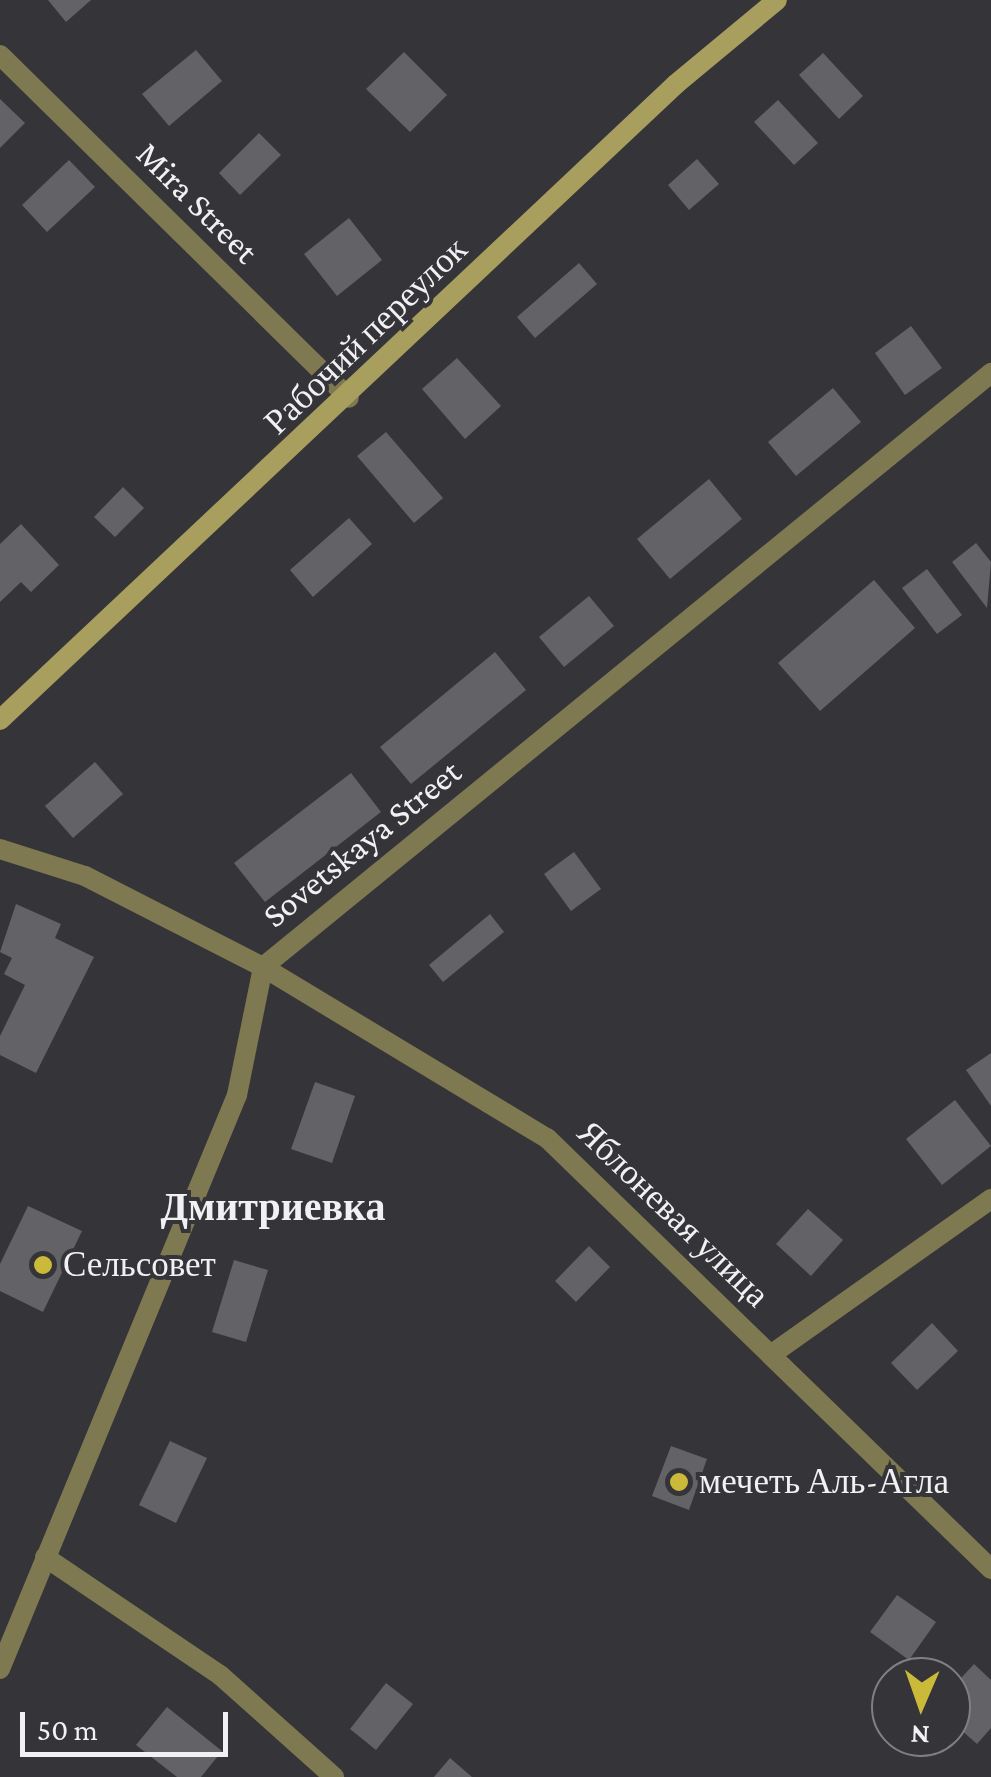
<!DOCTYPE html>
<meta charset="utf-8">
<style>
body{margin:0}
#map{position:relative;width:991px;height:1777px;overflow:hidden;background:#353539;font-family:"Crimson Pro",serif}
div>[style]{position:absolute}
[style*='--x']{left:calc(var(--x)*1px);top:calc(var(--y)*1px);width:calc(var(--w)*1px);rotate:calc(var(--a)*1deg)}
.building>*{inset:0;background:#636367}
.street>*{height:20px;margin:-10px;padding:0 10px;transform-origin:10px;border-radius:10px;background:#7f7952}
.secondary>*{height:20px;margin:-10px;padding:0 10px;transform-origin:10px;border-radius:10px;background:#a89f5f}
.dots>*{width:28px;height:28px;translate:-50% -50%;box-sizing:border-box;border:5px solid #353539;border-radius:50%}
span{translate:-50% -50%;white-space:nowrap;text-align:center;line-height:1.15;-webkit-text-stroke:8px #353539;paint-order:stroke}
.street-label{font-size:35px;color:#f1f1f3}
.poi-label{font-size:35px;color:#f1f1f3}
.left{translate:0 -50%;text-align:left}
.quarter-label{font-size:40px;color:#f1f1f3;font-weight:700}
.north{position:absolute;left:871px;top:1657px;width:100px;height:100px;box-sizing:border-box;background:#353539;border:2px solid #808083;border-radius:50%;rotate:182deg;font-size:28px;font-weight:700;line-height:40px;text-align:center;color:#f1f1f3}
.north::after{content:'';display:block;margin:auto;width:35px;height:45px;background:#cbb939;clip-path:polygon(50% 0,100% 100%,50% 72%,0 100%)}
.scale{position:absolute;left:20px;top:1712px;width:208px;height:45px;box-sizing:border-box;border:5px solid #f1f1f3;border-top:0;padding-left:12px;font-size:30px;line-height:35px;white-space:nowrap;color:#f1f1f3;-webkit-text-stroke:8px #353539;paint-order:stroke}
</style>
<div id="map">
<div class="building">
<i style="clip-path:polygon(48px 0,91px 0,66px 22px)"></i>
<i style="clip-path:polygon(196px 50px,222px 81px,169px 126px,142px 94px)"></i>
<i style="clip-path:polygon(404px 52px,447px 95px,410px 132px,366px 89px)"></i>
<i style="clip-path:polygon(823px 53px,863px 96px,839px 119px,799px 75px)"></i>
<i style="clip-path:polygon(0 99px,25px 123px,0 148px)"></i>
<i style="clip-path:polygon(778px 100px,818px 143px,794px 165px,754px 122px)"></i>
<i style="clip-path:polygon(259px 133px,281px 155px,240px 195px,219px 173px)"></i>
<i style="clip-path:polygon(697px 159px,719px 184px,689px 210px,668px 185px)"></i>
<i style="clip-path:polygon(69px 160px,95px 187px,47px 232px,22px 205px)"></i>
<i style="clip-path:polygon(349px 218px,382px 260px,337px 296px,304px 254px)"></i>
<i style="clip-path:polygon(579px 263px,597px 284px,535px 338px,517px 317px)"></i>
<i style="clip-path:polygon(911px 326px,942px 368px,905px 395px,875px 353px)"></i>
<i style="clip-path:polygon(457px 358px,501px 406px,465px 439px,422px 389px)"></i>
<i style="clip-path:polygon(833px 388px,861px 422px,796px 476px,768px 442px)"></i>
<i style="clip-path:polygon(386px 432px,443px 498px,414px 523px,357px 456px)"></i>
<i style="clip-path:polygon(709px 479px,742px 519px,670px 579px,637px 539px)"></i>
<i style="clip-path:polygon(123px 487px,144px 508px,115px 537px,94px 517px)"></i>
<i style="clip-path:polygon(349px 518px,372px 544px,313px 597px,290px 570px)"></i>
<i style="clip-path:polygon(21px 524px,59px 565px,31px 592px,21px 582px,0 602px,0 544px)"></i>
<i style="clip-path:polygon(976px 543px,991px 562px,987px 608px,952px 562px)"></i>
<i style="clip-path:polygon(927px 569px,962px 615px,937px 634px,902px 588px)"></i>
<i style="clip-path:polygon(874px 580px,915px 628px,820px 711px,778px 663px)"></i>
<i style="clip-path:polygon(589px 596px,614px 626px,564px 667px,539px 637px)"></i>
<i style="clip-path:polygon(495px 652px,526px 690px,411px 784px,380px 747px)"></i>
<i style="clip-path:polygon(95px 762px,123px 794px,73px 838px,45px 806px)"></i>
<i style="clip-path:polygon(351px 773px,381px 812px,265px 902px,234px 863px)"></i>
<i style="clip-path:polygon(574px 852px,601px 889px,571px 911px,544px 874px)"></i>
<i style="clip-path:polygon(16px 904px,61px 924px,55px 938px,94px 957px,36px 1073px,0 1055px,0 1036px,25px 985px,4px 974px,12px 958px,0 952px)"></i>
<i style="clip-path:polygon(490px 914px,504px 932px,443px 982px,429px 965px)"></i>
<i style="clip-path:polygon(991px 1053px,991px 1106px,966px 1070px)"></i>
<i style="clip-path:polygon(315px 1082px,355px 1096px,332px 1163px,291px 1149px)"></i>
<i style="clip-path:polygon(955px 1100px,991px 1146px,942px 1185px,906px 1139px)"></i>
<i style="clip-path:polygon(28px 1206px,82px 1231px,43px 1312px,0 1291px,0 1264px)"></i>
<i style="clip-path:polygon(808px 1209px,843px 1240px,811px 1276px,776px 1244px)"></i>
<i style="clip-path:polygon(589px 1246px,610px 1267px,576px 1302px,555px 1281px)"></i>
<i style="clip-path:polygon(234px 1260px,268px 1270px,246px 1342px,212px 1332px)"></i>
<i style="clip-path:polygon(932px 1323px,958px 1351px,917px 1390px,891px 1363px)"></i>
<i style="clip-path:polygon(170px 1441px,207px 1458px,176px 1523px,139px 1505px)"></i>
<i style="clip-path:polygon(671px 1446px,707px 1459px,689px 1510px,652px 1496px)"></i>
<i style="clip-path:polygon(897px 1595px,936px 1622px,909px 1660px,870px 1632px)"></i>
<i style="clip-path:polygon(974px 1664px,991px 1680px,991px 1728px,977px 1744px,951px 1721px,951px 1689px)"></i>
<i style="clip-path:polygon(386px 1683px,413px 1704px,376px 1750px,350px 1729px)"></i>
<i style="clip-path:polygon(167px 1707px,222px 1751px,201px 1777px,177px 1777px,136px 1745px)"></i>
<i style="clip-path:polygon(450px 1758px,472px 1777px,434px 1777px)"></i>
</div>
<div class="street">
<i style="--x:0;--y:55;--w:489;--a:44.5"></i>
<i style="--x:0;--y:849;--w:89;--a:17.6"></i>
<i style="--x:85;--y:876;--w:200;--a:27.1"></i>
<i style="--x:263;--y:967;--w:332;--a:31.1"></i>
<i style="--x:547;--y:1138;--w:619;--a:44.15"></i>
<i style="--x:772;--y:1354;--w:268;--a:-35.3"></i>
<i style="--x:45;--y:1557;--w:211;--a:34"></i>
<i style="--x:220;--y:1675;--w:153;--a:41.8"></i>
<i style="--x:0;--y:1669;--w:621;--a:-67.56"></i>
<i style="--x:237;--y:1095;--w:131;--a:-78.5"></i>
<i style="--x:263;--y:967;--w:940;--a:-39.21"></i>
</div>
<div class="secondary">
<i style="--x:0;--y:720;--w:928;--a:-43.25"></i>
<i style="--x:676;--y:84;--w:131;--a:-39.7"></i>
</div>
<div class="dots">
<i style="left:43px;top:1265px;background:#cbb939"></i>
<i style="left:679px;top:1482px;background:#cbb939"></i>
</div>
<div class="street-label">
<span style="left:197px;top:203px;rotate:45deg">Mira Street</span>
<span style="left:366px;top:336px;rotate:-44deg">Рабочий переулок</span>
<span style="left:362px;top:844px;rotate:-39deg">Sovetskaya Street</span>
<span style="left:673px;top:1214px;rotate:44deg">Яблоневая улица</span>
</div>
<div class="poi-label">
<span class="left" style="left:63px;top:1265px">Сельсовет</span>
<span class="left" style="left:699px;top:1482px">мечеть Аль-Агла</span>
</div>
<div class="quarter-label">
<span style="left:273px;top:1207px">Дмитриевка</span>
</div>
<div class="north">N</div>
<div class="scale">50 m</div>
</div>
